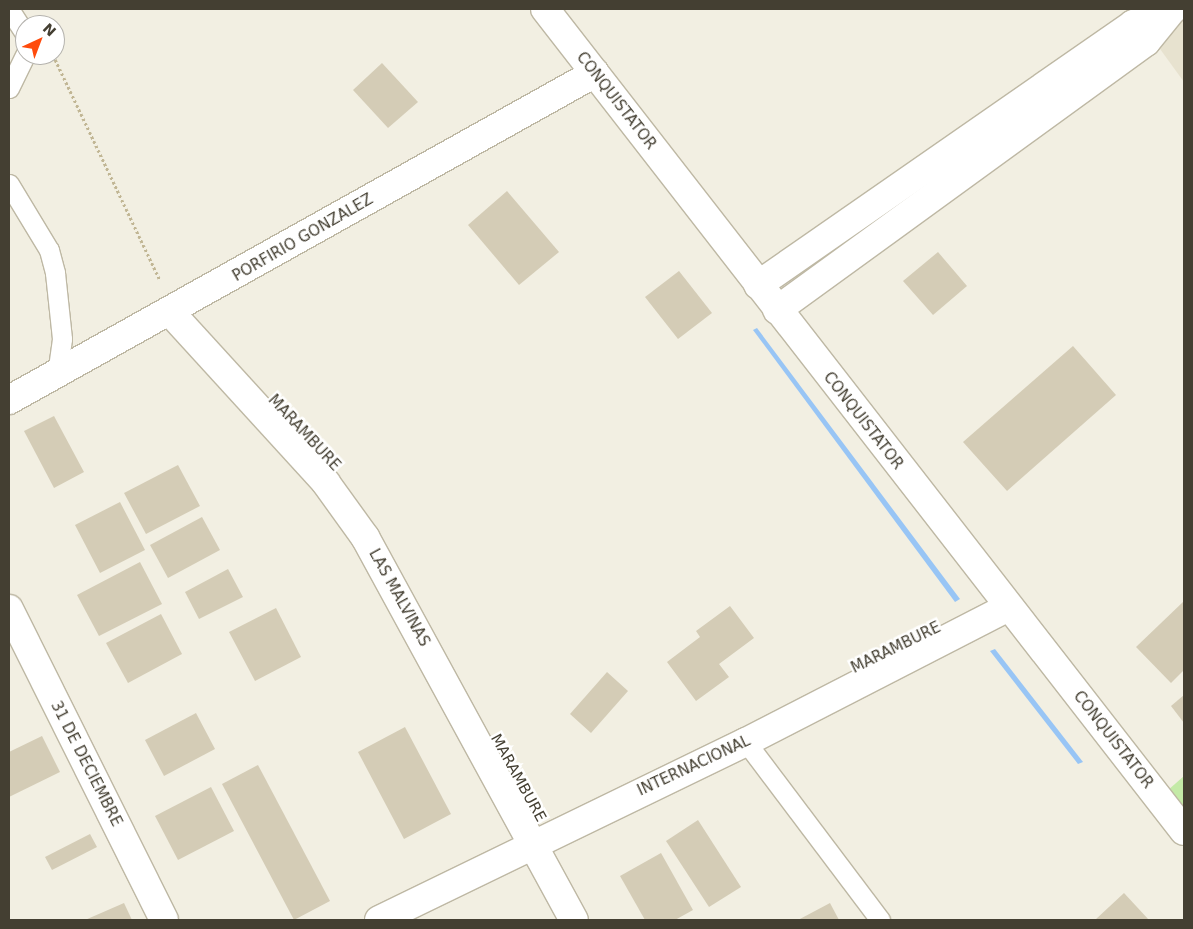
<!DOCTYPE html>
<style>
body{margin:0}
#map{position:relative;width:1193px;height:929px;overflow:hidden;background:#f2efe2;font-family:"DejaVu Sans",sans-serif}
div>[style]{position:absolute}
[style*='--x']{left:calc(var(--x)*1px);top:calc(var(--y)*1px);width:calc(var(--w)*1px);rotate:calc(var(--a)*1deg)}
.residential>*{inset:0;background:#e7e2cf}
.green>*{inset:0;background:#c4eaa7}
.water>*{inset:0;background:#98c5f5}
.building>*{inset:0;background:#d4ccb6}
.path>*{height:3px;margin-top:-1.5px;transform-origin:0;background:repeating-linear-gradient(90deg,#c1b694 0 2.5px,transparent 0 5px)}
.roads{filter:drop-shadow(1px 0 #beb8a4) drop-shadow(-1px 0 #beb8a4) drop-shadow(0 1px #beb8a4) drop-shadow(0 -1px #beb8a4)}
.lane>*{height:19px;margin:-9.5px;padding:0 9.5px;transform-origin:9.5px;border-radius:9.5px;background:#fff}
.street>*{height:28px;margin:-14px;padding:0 14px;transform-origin:14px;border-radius:14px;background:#fff}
span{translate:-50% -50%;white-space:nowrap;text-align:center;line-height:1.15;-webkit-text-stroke:5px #fff;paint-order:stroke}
.street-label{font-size:15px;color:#443f32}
.frame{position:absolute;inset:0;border:10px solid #443f32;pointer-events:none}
.north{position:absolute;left:15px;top:15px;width:50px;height:50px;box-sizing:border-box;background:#fff;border:1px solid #b4b2ad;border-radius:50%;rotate:43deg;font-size:14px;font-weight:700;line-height:20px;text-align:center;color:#443f32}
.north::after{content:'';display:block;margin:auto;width:18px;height:22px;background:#ff4b0c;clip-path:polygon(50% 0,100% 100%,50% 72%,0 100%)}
</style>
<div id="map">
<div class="residential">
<i style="clip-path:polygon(1131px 9px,1184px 9px,1184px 82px)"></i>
</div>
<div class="green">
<i style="clip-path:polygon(1184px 776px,1184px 830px,1159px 798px)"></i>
</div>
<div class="water">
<i style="clip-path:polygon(757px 328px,960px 599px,955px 602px,753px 330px)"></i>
<i style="clip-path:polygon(995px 649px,1083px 762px,1078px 764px,990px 651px)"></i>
</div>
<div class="building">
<i style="clip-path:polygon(382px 63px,418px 102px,388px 128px,353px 90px)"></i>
<i style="clip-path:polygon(507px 191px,559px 252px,519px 285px,468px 225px)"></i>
<i style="clip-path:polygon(938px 252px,967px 286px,933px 315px,903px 281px)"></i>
<i style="clip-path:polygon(679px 271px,712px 313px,678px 339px,645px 297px)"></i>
<i style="clip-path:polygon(1073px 346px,1116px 395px,1007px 491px,963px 442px)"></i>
<i style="clip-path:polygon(54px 416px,84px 472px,54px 488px,24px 431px)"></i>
<i style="clip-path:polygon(178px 465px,200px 506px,146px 534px,124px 493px)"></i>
<i style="clip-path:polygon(120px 502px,145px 550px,100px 573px,75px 525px)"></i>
<i style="clip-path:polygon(202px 517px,220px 550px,168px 578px,150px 545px)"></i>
<i style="clip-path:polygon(140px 562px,162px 604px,99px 636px,77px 595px)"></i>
<i style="clip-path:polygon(228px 569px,243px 597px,199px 619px,185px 592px)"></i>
<i style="clip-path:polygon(1184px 601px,1184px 670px,1171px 683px,1136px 647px)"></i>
<i style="clip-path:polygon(730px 606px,754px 638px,719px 664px,729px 677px,696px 701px,667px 662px,700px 637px,696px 631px)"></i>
<i style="clip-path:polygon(276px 608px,301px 657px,255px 681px,229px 632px)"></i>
<i style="clip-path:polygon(161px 614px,182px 654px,128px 683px,106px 643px)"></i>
<i style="clip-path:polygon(607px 672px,628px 691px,591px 733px,570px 714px)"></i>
<i style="clip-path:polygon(1184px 695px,1184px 723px,1171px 706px)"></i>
<i style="clip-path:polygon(196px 713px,215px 749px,164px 776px,145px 740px)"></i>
<i style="clip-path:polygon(405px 727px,451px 814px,404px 839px,358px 752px)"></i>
<i style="clip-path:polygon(42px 736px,60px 772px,9px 797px,9px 752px)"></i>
<i style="clip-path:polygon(258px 765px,330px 901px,294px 920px,222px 784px)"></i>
<i style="clip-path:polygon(211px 787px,234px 831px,178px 860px,155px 816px)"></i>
<i style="clip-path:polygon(698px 820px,741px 887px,709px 907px,666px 841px)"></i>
<i style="clip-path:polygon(90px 834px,97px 847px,52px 870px,45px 857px)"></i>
<i style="clip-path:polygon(661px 853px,693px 910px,675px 920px,645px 920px,620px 876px)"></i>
<i style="clip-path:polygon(1124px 893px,1149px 920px,1095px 920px)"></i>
<i style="clip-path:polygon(124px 903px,132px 920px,85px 920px)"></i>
<i style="clip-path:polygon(830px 903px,839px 920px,798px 920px)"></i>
</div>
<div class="path">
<i style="--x:53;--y:55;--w:249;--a:64.6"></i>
</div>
<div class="roads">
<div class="lane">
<i style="--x:9;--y:9;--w:30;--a:57"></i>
<i style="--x:9;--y:88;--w:37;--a:-64"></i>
<i style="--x:9;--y:184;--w:77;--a:58.8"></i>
<i style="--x:49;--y:250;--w:24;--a:75"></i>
<i style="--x:55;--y:273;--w:66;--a:83.9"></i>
<i style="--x:62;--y:339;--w:37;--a:98"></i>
<i style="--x:746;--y:742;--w:223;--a:53"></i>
</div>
<div class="street">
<i style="--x:545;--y:9;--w:1041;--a:52.14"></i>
<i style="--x:758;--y:285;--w:457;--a:-34.8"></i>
<i style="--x:1133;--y:24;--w:43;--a:-20.6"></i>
<i style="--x:777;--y:310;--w:456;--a:-36"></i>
<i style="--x:1146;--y:42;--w:41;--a:-50.9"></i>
<i style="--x:171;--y:313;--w:230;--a:47.6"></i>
<i style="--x:326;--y:483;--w:67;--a:54.2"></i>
<i style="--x:365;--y:537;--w:436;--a:61.4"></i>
<i style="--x:9;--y:400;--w:671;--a:-29.16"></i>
<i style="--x:9;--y:609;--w:347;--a:63.5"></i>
<i style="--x:379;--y:920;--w:408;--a:-25.9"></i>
<i style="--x:746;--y:742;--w:293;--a:-27.2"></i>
</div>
</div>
<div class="street-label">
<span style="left:616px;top:101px;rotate:52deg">CONQUISTATOR</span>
<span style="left:303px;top:238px;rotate:-30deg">PORFIRIO GONZALEZ</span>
<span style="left:863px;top:421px;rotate:52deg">CONQUISTATOR</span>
<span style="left:304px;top:433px;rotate:47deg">MARAMBURE</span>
<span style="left:399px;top:598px;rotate:61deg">LAS MALVINAS</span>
<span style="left:896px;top:648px;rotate:-26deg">MARAMBURE</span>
<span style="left:1113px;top:740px;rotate:52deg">CONQUISTATOR</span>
<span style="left:86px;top:764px;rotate:63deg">31 DE DECIEMBRE</span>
<span style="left:694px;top:766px;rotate:-25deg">INTERNACIONAL</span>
<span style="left:518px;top:778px;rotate:61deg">MARAMBURE</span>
</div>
<div class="frame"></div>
<div class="north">N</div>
</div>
